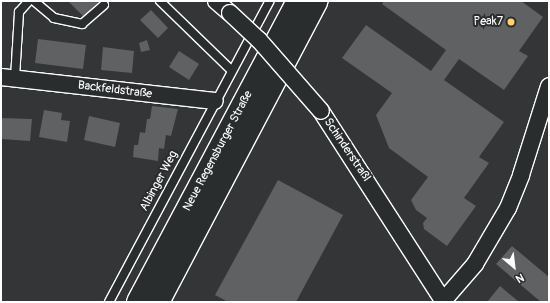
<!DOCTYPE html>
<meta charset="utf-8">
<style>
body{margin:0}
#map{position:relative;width:550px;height:303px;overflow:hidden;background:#333536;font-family:Pangolin,sans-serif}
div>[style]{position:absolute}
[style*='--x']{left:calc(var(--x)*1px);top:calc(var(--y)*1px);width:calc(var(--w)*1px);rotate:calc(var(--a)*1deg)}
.building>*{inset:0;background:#5f6162}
.roads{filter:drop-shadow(1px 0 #fff) drop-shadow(-1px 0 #fff) drop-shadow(0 1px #fff) drop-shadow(0 -1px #fff)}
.lane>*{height:8px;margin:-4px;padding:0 4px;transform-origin:4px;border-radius:4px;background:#2a2d2e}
.street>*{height:16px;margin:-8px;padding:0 8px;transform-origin:8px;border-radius:8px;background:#2a2d2e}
.highway>*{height:22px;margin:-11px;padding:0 11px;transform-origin:11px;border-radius:11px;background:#2a2d2e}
.bridges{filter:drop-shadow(1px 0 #fff) drop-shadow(-1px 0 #fff) drop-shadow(0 1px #fff) drop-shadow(0 -1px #fff)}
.street-bridge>*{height:16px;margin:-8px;padding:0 8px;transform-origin:8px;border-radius:8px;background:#2a2d2e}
.dots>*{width:11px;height:11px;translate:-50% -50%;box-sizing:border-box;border:2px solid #2a2d2e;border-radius:50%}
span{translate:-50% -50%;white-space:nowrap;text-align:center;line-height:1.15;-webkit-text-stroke:4px #2a2d2e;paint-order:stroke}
.poi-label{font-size:12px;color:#fff}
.right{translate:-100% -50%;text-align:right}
.street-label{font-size:12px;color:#fff}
.frame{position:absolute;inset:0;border:2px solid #fff;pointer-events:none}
.north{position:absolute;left:494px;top:247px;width:40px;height:40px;-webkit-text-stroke:3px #2a2d2e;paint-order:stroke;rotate:152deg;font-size:11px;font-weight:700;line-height:16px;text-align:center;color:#fff}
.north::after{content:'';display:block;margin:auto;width:14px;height:18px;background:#fff;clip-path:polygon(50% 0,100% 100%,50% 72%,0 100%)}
</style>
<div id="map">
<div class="building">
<i style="clip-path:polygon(68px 1px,99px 1px,84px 17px)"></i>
<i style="clip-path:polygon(384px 1px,521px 1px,543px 17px,519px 51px,528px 56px,504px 90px,459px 59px,444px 80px,504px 122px,479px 157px,489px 163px,464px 198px,476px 206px,447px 246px,424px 229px,423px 223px,427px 218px,416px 210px,411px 200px,428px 177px,389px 148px,376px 115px,392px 93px,342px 58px,366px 25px,431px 71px,446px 50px,382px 4px)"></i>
<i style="clip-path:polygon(151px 10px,168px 28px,158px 38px,140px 20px)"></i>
<i style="clip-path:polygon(38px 39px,86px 45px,83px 69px,35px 63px)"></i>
<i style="clip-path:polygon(147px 40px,150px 50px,141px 52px,139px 43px)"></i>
<i style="clip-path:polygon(103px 47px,134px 51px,132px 73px,101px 70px)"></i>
<i style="clip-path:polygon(179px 51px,199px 64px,189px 80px,169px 67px)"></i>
<i style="clip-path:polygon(152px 106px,178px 109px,171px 136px,166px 135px,164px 149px,159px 148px,158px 161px,133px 157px,134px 145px,138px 145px,140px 132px,145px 133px,147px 119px,150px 119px)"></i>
<i style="clip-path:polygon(44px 110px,62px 113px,61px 120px,70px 121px,67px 142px,39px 137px)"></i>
<i style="clip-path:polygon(89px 116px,120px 123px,115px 147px,84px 140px)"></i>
<i style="clip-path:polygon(1px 118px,32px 119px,30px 141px,1px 139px)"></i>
<i style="clip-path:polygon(278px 180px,343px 215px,296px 302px,228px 302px,215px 295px)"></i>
<i style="clip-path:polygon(512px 246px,549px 277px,549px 302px,541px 302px,496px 264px)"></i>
<i style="clip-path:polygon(500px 286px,519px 302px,487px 302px)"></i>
</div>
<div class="roads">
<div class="lane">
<i style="--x:34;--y:1;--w:26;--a:40"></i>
<i style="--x:54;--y:18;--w:29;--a:12"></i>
<i style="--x:82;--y:24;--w:29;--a:-41"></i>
<i style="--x:160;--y:1;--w:100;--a:44.2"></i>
<i style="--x:15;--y:78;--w:66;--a:-86.5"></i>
<i style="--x:19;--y:12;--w:15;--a:-48"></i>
<i style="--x:109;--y:302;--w:341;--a:-61.9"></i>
</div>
<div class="street">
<i style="--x:216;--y:1;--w:18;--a:41"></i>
<i style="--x:1;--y:77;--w:215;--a:6.4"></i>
<i style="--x:321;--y:111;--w:227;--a:57.2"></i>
<i style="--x:443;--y:301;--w:49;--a:-49.1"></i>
<i style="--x:475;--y:264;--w:65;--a:-59.5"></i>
<i style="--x:508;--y:208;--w:35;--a:-68"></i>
<i style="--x:521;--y:175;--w:93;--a:-72.5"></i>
</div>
<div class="highway">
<i style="--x:138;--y:302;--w:341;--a:-62"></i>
<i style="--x:158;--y:302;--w:340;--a:-62.2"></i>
</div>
</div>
<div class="bridges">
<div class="street-bridge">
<i style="--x:230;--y:13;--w:40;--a:43"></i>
<i style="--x:259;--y:40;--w:94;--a:48.9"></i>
</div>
</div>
<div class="dots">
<i style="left:511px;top:22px;background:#ffd166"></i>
</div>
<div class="poi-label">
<span class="right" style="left:503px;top:22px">Peak7</span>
</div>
<div class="street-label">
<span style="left:115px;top:90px;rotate:7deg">Backfeldstraße</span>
<span style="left:347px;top:150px;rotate:56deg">Schinderstraßl</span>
<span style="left:218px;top:151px;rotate:-62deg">Neue Regensburger Straße</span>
<span style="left:159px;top:181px;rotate:-62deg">Albinger Weg</span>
</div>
<div class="frame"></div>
<div class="north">N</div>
</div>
